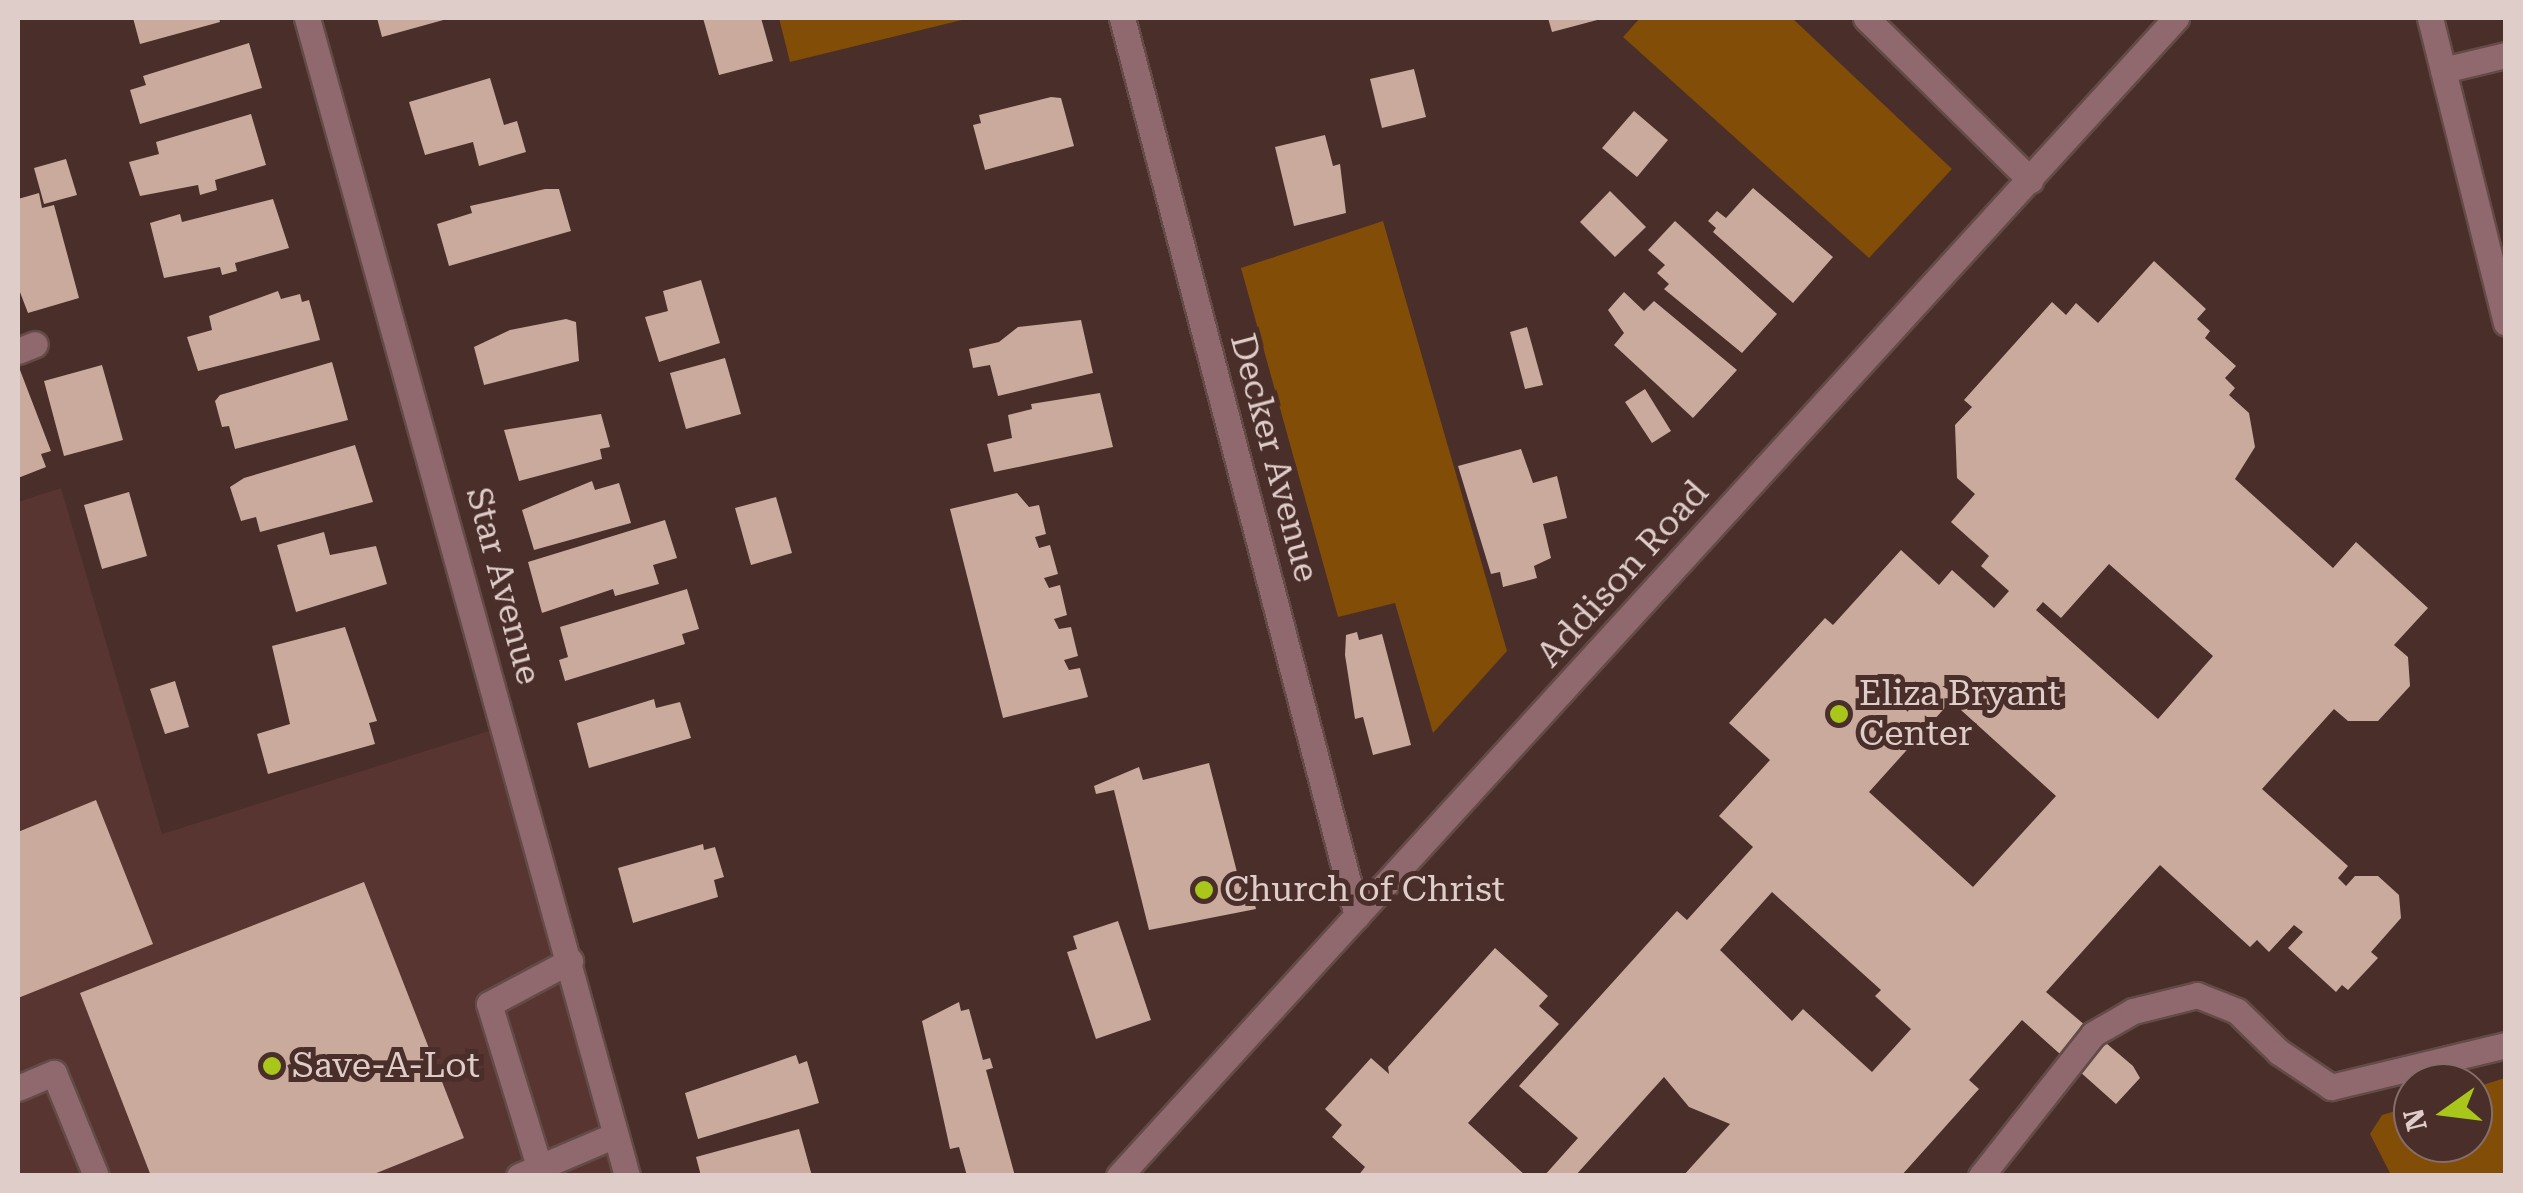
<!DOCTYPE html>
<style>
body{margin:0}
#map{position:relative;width:2523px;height:1193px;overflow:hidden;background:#492e2a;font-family:"Roboto Serif",serif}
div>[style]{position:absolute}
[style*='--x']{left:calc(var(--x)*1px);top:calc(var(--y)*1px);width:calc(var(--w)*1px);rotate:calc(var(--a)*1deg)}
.built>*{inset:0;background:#583530}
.green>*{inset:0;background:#814d07}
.building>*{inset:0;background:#c9aa9c}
.roads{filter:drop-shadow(2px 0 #644b47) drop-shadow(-2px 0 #644b47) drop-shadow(0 2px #644b47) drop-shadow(0 -2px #644b47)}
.minor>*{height:25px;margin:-12.5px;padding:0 12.5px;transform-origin:12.5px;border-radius:12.5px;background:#8f696e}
.dots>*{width:28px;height:28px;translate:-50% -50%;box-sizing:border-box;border:5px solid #492e2a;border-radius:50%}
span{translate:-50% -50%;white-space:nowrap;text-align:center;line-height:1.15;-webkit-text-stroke:10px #492e2a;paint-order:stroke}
.street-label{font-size:35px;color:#dfcdca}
.poi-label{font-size:35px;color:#dfcdca}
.left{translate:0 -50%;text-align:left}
.frame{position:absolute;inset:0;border:20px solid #dfcdca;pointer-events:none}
.north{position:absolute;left:2393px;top:1063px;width:100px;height:100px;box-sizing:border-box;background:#492e2a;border:2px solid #856e6a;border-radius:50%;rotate:256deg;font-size:28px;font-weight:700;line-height:40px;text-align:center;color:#dfcdca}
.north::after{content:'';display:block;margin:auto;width:35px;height:45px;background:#a9c71a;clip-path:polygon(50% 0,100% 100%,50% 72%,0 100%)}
</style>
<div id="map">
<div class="built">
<i style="clip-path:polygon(61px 488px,162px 834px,505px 726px,627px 1175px,18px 1175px,18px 502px)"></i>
</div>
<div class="green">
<i style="clip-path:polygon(779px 18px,970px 18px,790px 62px)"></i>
<i style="clip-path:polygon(1640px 18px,1792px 18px,1952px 169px,1869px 258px,1623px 37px)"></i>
<i style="clip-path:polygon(1383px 221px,1507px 651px,1433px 733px,1395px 603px,1338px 617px,1241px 268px)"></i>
<i style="clip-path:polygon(2505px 1078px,2505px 1175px,2391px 1175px,2370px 1134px,2382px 1115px,2413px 1106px,2413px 1143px,2473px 1143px,2473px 1088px)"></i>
</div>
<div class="building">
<i style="clip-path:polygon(133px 18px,219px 18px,220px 22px,140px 44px)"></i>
<i style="clip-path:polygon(377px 18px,447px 18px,447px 19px,382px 37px)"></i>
<i style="clip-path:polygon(703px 18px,761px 18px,773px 61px,719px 75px)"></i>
<i style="clip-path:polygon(1548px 18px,1601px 18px,1601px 19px,1552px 32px)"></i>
<i style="clip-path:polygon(249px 43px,262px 88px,140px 124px,130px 90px,146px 85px,143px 76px)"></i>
<i style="clip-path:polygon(1414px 69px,1426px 117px,1382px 128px,1370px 79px)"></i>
<i style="clip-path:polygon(490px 78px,504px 125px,517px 121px,526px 152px,479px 166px,473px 142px,425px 155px,409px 102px)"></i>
<i style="clip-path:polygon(1051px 97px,1061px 98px,1074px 146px,985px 170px,973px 125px,981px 123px,979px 115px)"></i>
<i style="clip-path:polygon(1634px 111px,1668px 140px,1637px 177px,1602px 148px)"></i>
<i style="clip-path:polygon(251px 114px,266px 165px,215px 180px,217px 190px,200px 195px,198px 185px,140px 196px,129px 162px,159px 154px,156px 142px)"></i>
<i style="clip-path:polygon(1325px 135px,1333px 166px,1340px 164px,1346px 213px,1294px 226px,1275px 147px)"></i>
<i style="clip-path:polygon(66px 159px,77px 195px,44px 204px,34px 168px)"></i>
<i style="clip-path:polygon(1753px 188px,1833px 257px,1793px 303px,1713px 232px,1716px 228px,1708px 221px,1717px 211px,1726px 218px)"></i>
<i style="clip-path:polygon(545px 189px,559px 189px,571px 231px,449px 266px,437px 224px,472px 213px,470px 206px)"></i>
<i style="clip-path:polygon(1610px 191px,1646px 227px,1615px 257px,1580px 222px)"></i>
<i style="clip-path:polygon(39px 193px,42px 208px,54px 205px,79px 298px,28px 313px,18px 287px,18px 199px)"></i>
<i style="clip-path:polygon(273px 199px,289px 248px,235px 263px,237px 271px,222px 275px,220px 267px,164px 278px,150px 223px,180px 214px,182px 222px)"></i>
<i style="clip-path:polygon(1675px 221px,1777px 314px,1742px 353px,1664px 289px,1669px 284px,1657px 273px,1665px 265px,1648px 250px)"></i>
<i style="clip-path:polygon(evenodd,2154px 261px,2206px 309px,2197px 319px,2210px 331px,2205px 338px,2236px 366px,2225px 378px,2235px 388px,2229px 395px,2249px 413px,2255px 447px,2235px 479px,2333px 568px,2356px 542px,2428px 608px,2394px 645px,2408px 657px,2410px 686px,2378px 721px,2348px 721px,2334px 709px,2262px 789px,2348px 866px,2338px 878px,2346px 886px,2355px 876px,2378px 876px,2399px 895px,2401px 918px,2371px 952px,2378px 958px,2348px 990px,2342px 985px,2336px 992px,2288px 948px,2303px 932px,2294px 925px,2269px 952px,2257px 940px,2250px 947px,2160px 865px,2046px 992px,2133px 1066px,2140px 1078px,2116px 1104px,2022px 1020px,1969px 1080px,1979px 1089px,1901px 1176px,1683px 1176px,1730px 1124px,1689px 1107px,1664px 1077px,1575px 1176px,1544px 1176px,1578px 1138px,1519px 1086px,1677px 911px,1687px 920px,1753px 847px,1719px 816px,1770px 760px,1729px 723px,1825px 618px,1833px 625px,1901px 550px,1939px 585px,1952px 570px,1994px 608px,2009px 591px,1981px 566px,1989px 556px,1951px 522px,1975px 494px,1957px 478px,1955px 425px,1972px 407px,1964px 400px,2052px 302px,2066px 315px,2076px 303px,2098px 323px,2154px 261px,2109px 564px,2213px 656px,2158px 719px,2036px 610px,2043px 602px,2061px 618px,2109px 564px,2154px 261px,1951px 701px,2056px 796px,1973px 887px,1869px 792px,1951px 701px,2154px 261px,1772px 892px,1881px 990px,1875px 996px,1911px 1029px,1872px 1072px,1803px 1009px,1792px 1021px,1720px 950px,1772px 892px)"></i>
<i style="clip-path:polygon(701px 280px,720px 343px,659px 362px,645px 317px,668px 311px,663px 291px)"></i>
<i style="clip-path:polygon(278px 291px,281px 299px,300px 294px,302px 302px,309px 300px,320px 340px,198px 371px,187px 337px,212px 330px,209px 316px)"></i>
<i style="clip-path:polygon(1624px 292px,1644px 311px,1654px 301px,1737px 370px,1693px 418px,1614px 345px,1624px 333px,1608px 310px)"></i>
<i style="clip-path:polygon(566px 319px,576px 322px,579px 361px,484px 385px,474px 347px,510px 330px)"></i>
<i style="clip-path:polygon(1081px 320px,1093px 373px,998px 396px,990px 365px,973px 368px,969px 349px,999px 342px,1018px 327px)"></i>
<i style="clip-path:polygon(1527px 327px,1543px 385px,1525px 389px,1510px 332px)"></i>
<i style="clip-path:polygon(725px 358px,741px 414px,686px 429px,670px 373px)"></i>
<i style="clip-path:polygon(332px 362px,348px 420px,235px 449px,229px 426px,222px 427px,215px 401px,220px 395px)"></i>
<i style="clip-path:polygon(102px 365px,123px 440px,64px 456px,44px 381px)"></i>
<i style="clip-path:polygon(20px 370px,51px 451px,41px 454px,46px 467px,18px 478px)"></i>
<i style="clip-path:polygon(1645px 389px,1671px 431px,1652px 443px,1625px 402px)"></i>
<i style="clip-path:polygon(1100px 393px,1113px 447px,994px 472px,987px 444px,1012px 438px,1008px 415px,1032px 409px,1031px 404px)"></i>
<i style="clip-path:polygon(601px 414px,610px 447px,600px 449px,602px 459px,519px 481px,504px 430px)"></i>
<i style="clip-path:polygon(355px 445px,373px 502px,260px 532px,256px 517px,241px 521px,230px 487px,244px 478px)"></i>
<i style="clip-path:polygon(1521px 449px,1533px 483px,1557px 476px,1567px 518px,1543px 524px,1551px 558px,1534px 566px,1537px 578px,1503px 587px,1500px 572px,1491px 574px,1458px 466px)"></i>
<i style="clip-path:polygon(592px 481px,595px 490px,619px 483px,631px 523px,534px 550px,522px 510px)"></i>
<i style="clip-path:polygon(129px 492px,147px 556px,102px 569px,84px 505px)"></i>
<i style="clip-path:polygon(1017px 493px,1029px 507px,1039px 505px,1046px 534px,1035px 537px,1039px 548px,1050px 545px,1058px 574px,1044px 578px,1049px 588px,1060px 585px,1067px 615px,1054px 619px,1059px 629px,1071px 627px,1078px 656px,1064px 660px,1069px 670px,1080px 668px,1088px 697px,1003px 718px,950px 509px)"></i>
<i style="clip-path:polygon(776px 497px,792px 553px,751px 565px,735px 508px)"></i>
<i style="clip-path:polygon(665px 520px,677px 558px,653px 565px,659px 584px,615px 596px,613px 589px,542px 613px,528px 562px)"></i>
<i style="clip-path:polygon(324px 532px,330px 555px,376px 546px,387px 584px,296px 612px,277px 545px)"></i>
<i style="clip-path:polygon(687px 589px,699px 629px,682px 634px,685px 644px,565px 681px,559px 660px,568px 657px,560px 627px)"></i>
<i style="clip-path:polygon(345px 627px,377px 721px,369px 723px,375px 744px,268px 774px,257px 734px,290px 724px,272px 646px)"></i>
<i style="clip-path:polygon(1357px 632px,1359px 640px,1382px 634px,1411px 745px,1373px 755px,1363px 717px,1355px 719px,1345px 655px,1346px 635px)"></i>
<i style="clip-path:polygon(175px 681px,189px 727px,165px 734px,150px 689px)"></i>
<i style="clip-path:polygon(654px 699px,656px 708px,680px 702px,691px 738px,589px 768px,577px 723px)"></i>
<i style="clip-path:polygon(1209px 763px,1239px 880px,1248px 877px,1256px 909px,1149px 930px,1114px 790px,1096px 794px,1094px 786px,1139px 767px,1143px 780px)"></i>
<i style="clip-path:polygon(96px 800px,153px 944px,18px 998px,18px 832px)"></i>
<i style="clip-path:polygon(703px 844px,704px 850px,715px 847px,724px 877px,714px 880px,718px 897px,633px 923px,618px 868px)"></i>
<i style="clip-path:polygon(364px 882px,464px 1138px,369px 1176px,151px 1176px,80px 993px)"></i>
<i style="clip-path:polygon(1118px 921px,1151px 1020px,1096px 1039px,1067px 952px,1077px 949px,1073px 936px)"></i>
<i style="clip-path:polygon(1495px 948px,1548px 996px,1539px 1006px,1559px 1024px,1468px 1123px,1526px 1176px,1358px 1176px,1365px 1167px,1332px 1137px,1342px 1125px,1325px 1109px,1371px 1058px,1389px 1074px,1388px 1067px)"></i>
<i style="clip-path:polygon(959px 1002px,961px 1011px,969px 1009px,983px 1060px,990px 1058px,993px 1068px,986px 1070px,1015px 1176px,967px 1176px,959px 1147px,950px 1149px,922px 1021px)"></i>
<i style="clip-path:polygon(796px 1055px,799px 1064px,807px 1061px,819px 1103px,698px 1139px,685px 1093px)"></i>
<i style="clip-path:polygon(799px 1129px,812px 1176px,701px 1176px,696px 1157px)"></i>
</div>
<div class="roads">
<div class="minor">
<i style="--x:307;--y:18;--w:1201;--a:74.55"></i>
<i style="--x:1122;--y:18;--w:928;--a:75.33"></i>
<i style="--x:1866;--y:18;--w:231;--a:44.6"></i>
<i style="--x:2430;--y:18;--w:314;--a:76"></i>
<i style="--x:2443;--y:70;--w:65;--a:-13.4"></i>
<i style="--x:18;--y:351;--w:18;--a:-22"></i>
<i style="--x:18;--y:1088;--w:39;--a:-23"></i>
<i style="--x:54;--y:1073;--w:111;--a:67.8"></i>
<i style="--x:519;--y:1176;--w:104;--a:-23.1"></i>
<i style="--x:542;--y:1176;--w:180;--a:-107.1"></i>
<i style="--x:489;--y:1004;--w:92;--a:-28"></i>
<i style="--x:1119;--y:1176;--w:1568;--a:-47.61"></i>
<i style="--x:1981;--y:1176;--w:181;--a:-51.7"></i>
<i style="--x:2093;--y:1034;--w:46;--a:-29.9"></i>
<i style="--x:2133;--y:1011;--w:66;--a:-14"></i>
<i style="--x:2197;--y:995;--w:43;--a:21.8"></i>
<i style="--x:2237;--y:1011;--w:59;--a:44.3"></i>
<i style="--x:2279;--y:1052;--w:63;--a:33.9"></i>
<i style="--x:2331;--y:1087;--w:180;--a:-13.5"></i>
</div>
</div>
<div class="dots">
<i style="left:1839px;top:714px;background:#a9c71a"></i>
<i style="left:1204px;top:890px;background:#a9c71a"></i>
<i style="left:272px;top:1066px;background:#a9c71a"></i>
</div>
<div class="street-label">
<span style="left:1274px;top:458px;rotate:75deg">Decker Avenue</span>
<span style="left:1623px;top:574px;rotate:-48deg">Addison Road</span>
<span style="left:503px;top:586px;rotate:75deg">Star Avenue</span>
</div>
<div class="poi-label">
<span class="left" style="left:1859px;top:714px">Eliza Bryant<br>Center</span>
<span class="left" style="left:1224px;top:890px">Church of Christ</span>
<span class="left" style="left:292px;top:1066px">Save-A-Lot</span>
</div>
<div class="frame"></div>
<div class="north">N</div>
</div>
